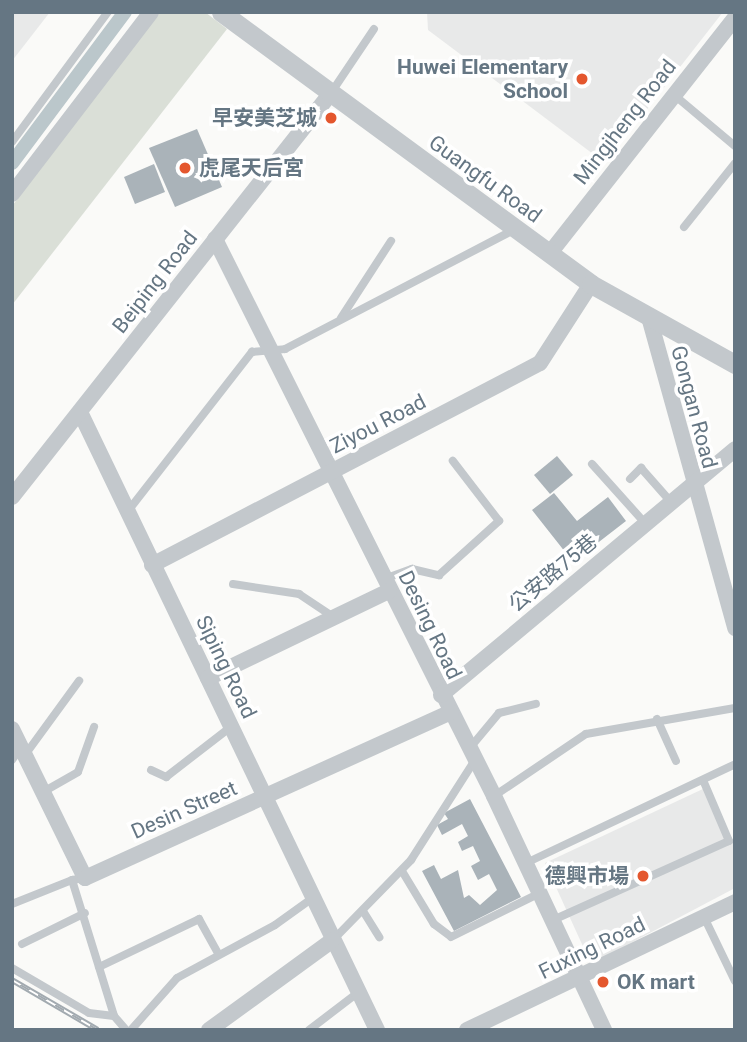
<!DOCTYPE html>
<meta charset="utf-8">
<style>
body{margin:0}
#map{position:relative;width:747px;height:1042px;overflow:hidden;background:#fafaf8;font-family:Roboto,"Noto Sans TC",sans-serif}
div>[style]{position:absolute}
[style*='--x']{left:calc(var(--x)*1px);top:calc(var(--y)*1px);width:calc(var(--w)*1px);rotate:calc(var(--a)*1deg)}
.built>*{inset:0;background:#e8e9e9}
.green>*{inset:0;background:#dadfd7}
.canal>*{height:14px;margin:-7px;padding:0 7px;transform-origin:7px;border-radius:7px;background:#bbc7cb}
.building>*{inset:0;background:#aab3b9}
.service>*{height:8px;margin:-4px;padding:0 4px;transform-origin:4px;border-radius:4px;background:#c3c8cc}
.minor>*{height:16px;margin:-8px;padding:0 8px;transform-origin:8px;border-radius:8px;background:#c3c8cc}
.tertiary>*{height:19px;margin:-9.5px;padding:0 9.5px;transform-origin:9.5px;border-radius:9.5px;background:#c3c8cc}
.rail>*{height:6px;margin-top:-3px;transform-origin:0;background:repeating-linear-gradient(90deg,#fff 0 10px,#a2aab0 0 20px);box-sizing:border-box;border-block:2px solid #a2aab0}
.dots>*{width:19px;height:19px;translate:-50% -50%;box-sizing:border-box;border:4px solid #fff;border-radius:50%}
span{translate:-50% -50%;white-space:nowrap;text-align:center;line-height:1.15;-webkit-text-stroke:7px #fff;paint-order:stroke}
.poi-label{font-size:21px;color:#657683;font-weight:700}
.right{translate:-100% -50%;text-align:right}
.left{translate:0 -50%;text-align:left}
.street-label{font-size:21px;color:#657683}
.frame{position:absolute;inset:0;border:14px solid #657683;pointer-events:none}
</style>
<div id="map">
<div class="built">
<i style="clip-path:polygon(12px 12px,50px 12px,12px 61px)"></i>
<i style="clip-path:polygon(427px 12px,723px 12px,605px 163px,428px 30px)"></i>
<i style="clip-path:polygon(705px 788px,735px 848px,735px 888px,591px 964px,545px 863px)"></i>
</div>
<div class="green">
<i style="clip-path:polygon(160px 12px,205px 12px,227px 29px,12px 305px,12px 206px)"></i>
</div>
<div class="canal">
<i style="--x:12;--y:163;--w:189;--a:-53.2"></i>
</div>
<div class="building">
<i style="clip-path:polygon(197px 129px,222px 187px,175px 207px,149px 148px)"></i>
<i style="clip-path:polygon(154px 164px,165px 192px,135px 204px,124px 177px)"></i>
<i style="clip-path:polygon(557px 456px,573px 475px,550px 494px,534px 475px)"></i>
<i style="clip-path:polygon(554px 493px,577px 521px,608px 497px,626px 521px,573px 562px,532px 510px)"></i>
<i style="clip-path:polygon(470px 799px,521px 897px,454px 931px,422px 871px,434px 865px,441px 879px,458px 870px,464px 898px,469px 895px,480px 905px,497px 890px,489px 874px,478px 880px,471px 866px,480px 861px,473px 846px,462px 851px,458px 842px,468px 836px,462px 824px,442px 835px,437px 825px,448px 819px,444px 813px)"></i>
</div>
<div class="service">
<i style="--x:331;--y:93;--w:77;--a:-56.1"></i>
<i style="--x:673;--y:94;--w:81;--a:40"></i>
<i style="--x:12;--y:142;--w:162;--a:-53.6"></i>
<i style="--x:684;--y:227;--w:82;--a:-51.4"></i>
<i style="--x:341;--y:318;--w:92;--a:-57"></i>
<i style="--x:592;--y:464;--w:79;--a:48.1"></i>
<i style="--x:630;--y:479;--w:16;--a:-45"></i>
<i style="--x:641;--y:468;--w:45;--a:48.6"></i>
<i style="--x:128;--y:511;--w:202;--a:-52.1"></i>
<i style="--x:252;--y:352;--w:33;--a:-5"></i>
<i style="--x:285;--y:349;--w:258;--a:-27.5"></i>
<i style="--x:384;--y:579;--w:30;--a:-20"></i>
<i style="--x:412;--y:569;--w:28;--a:13"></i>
<i style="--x:439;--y:575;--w:81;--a:-42"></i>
<i style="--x:499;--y:521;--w:76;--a:-127.5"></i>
<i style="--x:233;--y:584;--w:67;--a:8.6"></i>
<i style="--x:299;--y:594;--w:43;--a:33.7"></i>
<i style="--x:657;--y:719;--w:46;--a:65.7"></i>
<i style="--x:469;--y:749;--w:47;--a:-50.2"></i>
<i style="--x:499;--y:713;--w:38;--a:-14"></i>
<i style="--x:25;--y:755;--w:92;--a:-53.9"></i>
<i style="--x:12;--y:760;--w:16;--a:-55"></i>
<i style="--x:151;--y:770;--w:17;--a:25"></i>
<i style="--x:166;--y:777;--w:83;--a:-37.7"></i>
<i style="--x:43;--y:792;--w:40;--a:-29.7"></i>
<i style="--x:78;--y:772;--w:48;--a:-70.4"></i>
<i style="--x:494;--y:796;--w:111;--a:-34"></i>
<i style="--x:586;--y:734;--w:151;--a:-9.9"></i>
<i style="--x:526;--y:863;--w:231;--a:-25.3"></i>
<i style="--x:402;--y:871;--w:62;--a:58.9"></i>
<i style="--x:434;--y:924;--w:21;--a:37"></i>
<i style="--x:451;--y:937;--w:99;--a:-26.3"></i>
<i style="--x:85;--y:878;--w:13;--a:171"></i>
<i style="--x:72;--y:880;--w:142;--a:72.8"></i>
<i style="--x:12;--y:904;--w:65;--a:-21.8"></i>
<i style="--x:363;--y:911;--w:31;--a:58"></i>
<i style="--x:704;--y:917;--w:71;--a:64.2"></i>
<i style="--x:553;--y:920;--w:193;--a:-24.2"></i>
<i style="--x:729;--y:841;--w:66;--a:-113.1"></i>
<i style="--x:333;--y:940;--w:112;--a:-45.7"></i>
<i style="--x:411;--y:860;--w:119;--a:-57.4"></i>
<i style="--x:22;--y:944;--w:70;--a:-26.2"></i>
<i style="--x:99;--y:967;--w:111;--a:-25.6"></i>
<i style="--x:199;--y:919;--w:39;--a:61"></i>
<i style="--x:12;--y:968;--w:89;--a:30.3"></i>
<i style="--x:89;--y:1013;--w:25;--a:7"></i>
<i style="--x:114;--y:1016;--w:18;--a:49"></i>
<i style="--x:131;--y:1030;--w:69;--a:-48.5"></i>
<i style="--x:177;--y:978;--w:111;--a:-28.4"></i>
<i style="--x:275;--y:925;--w:48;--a:-35.7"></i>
<i style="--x:309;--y:1030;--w:64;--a:-37.4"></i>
</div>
<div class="minor">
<i style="--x:12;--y:194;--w:229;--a:-52.6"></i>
<i style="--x:215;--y:239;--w:623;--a:63.39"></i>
<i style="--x:494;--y:796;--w:259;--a:64.8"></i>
<i style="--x:550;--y:253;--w:299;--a:-51.8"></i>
<i style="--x:649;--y:317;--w:323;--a:74.5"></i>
<i style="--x:80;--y:412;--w:686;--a:64.33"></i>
<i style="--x:12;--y:497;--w:515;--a:-51.71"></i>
<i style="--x:152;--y:565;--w:437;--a:-27.5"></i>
<i style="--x:540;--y:363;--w:94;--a:-57.2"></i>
<i style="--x:208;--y:678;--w:201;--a:-25.7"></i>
<i style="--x:441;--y:695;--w:383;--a:-39.9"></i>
<i style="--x:12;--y:729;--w:166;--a:63.9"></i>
<i style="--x:85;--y:878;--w:402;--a:-24.4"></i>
<i style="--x:209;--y:1030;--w:153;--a:-36"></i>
<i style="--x:467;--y:1030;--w:297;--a:-25.5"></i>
</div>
<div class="tertiary">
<i style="--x:221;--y:12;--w:459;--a:36.3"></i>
<i style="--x:591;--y:284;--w:165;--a:29.1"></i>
</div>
<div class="rail">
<i style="--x:12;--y:980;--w:99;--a:30.2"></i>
</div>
<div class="dots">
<i style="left:582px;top:79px;background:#e4572e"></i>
<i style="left:331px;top:118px;background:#e4572e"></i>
<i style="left:185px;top:168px;background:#e4572e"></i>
<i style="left:643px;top:876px;background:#e4572e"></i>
<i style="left:603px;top:982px;background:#e4572e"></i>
</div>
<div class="poi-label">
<span class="right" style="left:568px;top:79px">Huwei Elementary<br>School</span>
<span class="right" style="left:317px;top:118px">早安美芝城</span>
<span class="left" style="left:199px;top:168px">虎尾天后宮</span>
<span class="right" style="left:629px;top:876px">德興市場</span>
<span class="left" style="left:617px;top:982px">OK mart</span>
</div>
<div class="street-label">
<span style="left:625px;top:122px;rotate:-52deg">Mingjheng Road</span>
<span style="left:485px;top:179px;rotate:36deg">Guangfu Road</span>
<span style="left:155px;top:282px;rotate:-52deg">Beiping Road</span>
<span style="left:694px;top:407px;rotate:75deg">Gongan Road</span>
<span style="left:378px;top:424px;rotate:-27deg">Ziyou Road</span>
<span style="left:553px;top:573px;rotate:-40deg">公安路75巷</span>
<span style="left:430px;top:625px;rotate:64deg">Desing Road</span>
<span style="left:226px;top:667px;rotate:64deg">Siping Road</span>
<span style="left:184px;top:810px;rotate:-24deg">Desin Street</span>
<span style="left:592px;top:948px;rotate:-26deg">Fuxing Road</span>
</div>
<div class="frame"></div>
</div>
